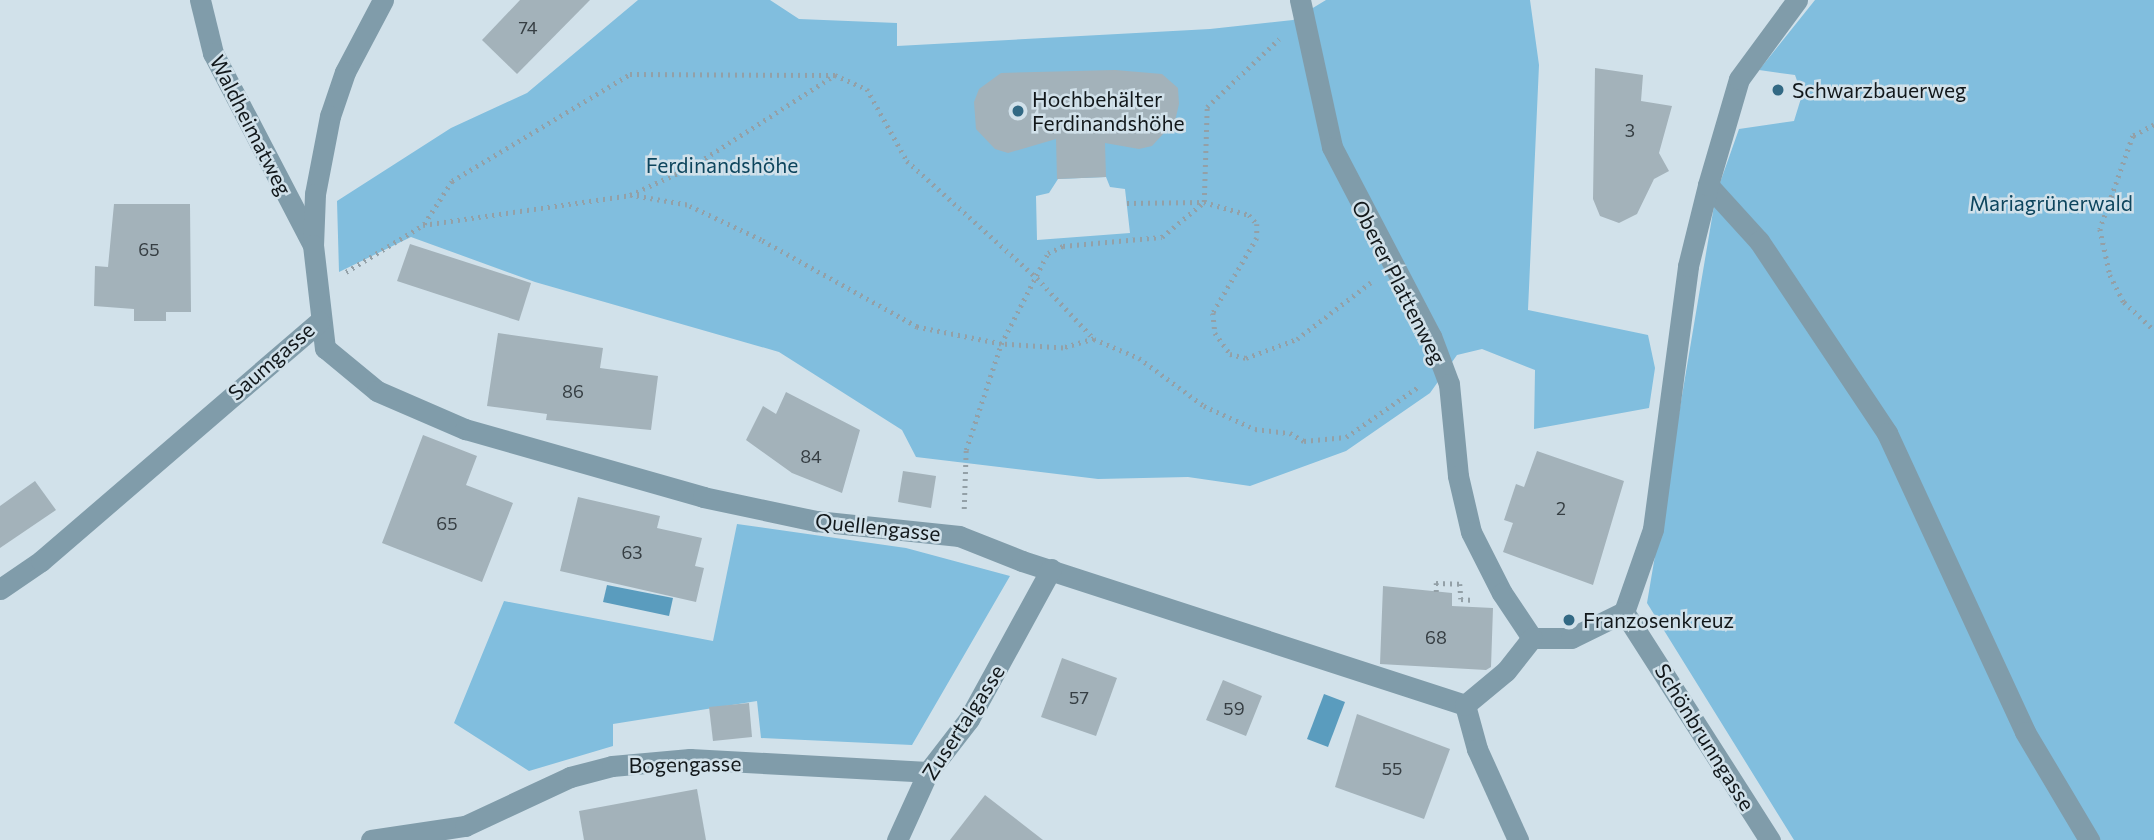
<!DOCTYPE html>
<meta charset="utf-8">
<style>
body{margin:0}
#map{position:relative;width:2154px;height:840px;overflow:hidden;background:#d1e1ea;font-family:Commissioner,sans-serif}
div>[style]{position:absolute}
[style*='--x']{left:calc(var(--x)*1px);top:calc(var(--y)*1px);width:calc(var(--w)*1px);rotate:calc(var(--a)*1deg)}
.green>*{inset:0;background:#81bede}
.water>*{inset:0;background:#5a9cbe}
.building>*{inset:0;background:#a3b2ba}
.path>*{height:4.5px;margin-top:-2.25px;transform-origin:0;background:repeating-linear-gradient(90deg,#93a0a7 0 2px,transparent 0 7px)}
.minor>*{height:21px;margin:-10.5px;padding:0 10.5px;transform-origin:10.5px;border-radius:10.5px;background:#809caa}
.dots>*{width:19px;height:19px;translate:-50% -50%;box-sizing:border-box;border:4px solid #d1e1ea;border-radius:50%}
span{translate:-50% -50%;white-space:nowrap;text-align:center;line-height:1.15;-webkit-text-stroke:5px #d1e1ea;paint-order:stroke}
.number-label{font-size:18px;color:#363e43}
.number-label span{-webkit-text-stroke-width:0}
.poi-label{font-size:21px;color:#12181b}
.left{translate:0 -50%;text-align:left}
.street-label{font-size:21px;color:#12181b}
.park-label{font-size:21px;color:#0d455d}
</style>
<div id="map">
<div class="green">
<i style="clip-path:polygon(evenodd,638px 0,770px 0,799px 19px,897px 23px,897px 46px,1210px 29px,1293px 20px,1326px 0,1530px 0,1539px 65px,1528px 310px,1648px 335px,1655px 368px,1649px 408px,1534px 429px,1535px 370px,1482px 349px,1457px 355px,1430px 393px,1346px 451px,1250px 486px,1188px 477px,1098px 479px,916px 457px,902px 430px,779px 352px,535px 282px,411px 237px,339px 272px,337px 201px,451px 128px,527px 93px,638px 0,1106px 177px,1110px 187px,1125px 189px,1130px 233px,1037px 240px,1036px 196px,1049px 193px,1058px 179px,1106px 177px)"></i>
<i style="clip-path:polygon(1815px 0,2154px 0,2154px 840px,1794px 840px,1647px 603px,1716px 194px,1739px 129px,1794px 121px,1802px 95px,1795px 75px,1759px 70px)"></i>
<i style="clip-path:polygon(737px 524px,906px 548px,1010px 576px,912px 745px,761px 738px,757px 701px,613px 724px,613px 746px,529px 771px,454px 723px,504px 601px,713px 641px)"></i>
</div>
<div class="water">
<i style="clip-path:polygon(607px 585px,673px 598px,669px 616px,603px 602px)"></i>
<i style="clip-path:polygon(1324px 694px,1345px 702px,1328px 747px,1307px 739px)"></i>
</div>
<div class="building">
<i style="clip-path:polygon(520px 0,590px 0,517px 74px,482px 40px)"></i>
<i style="clip-path:polygon(1595px 68px,1643px 75px,1641px 101px,1672px 106px,1659px 153px,1669px 171px,1654px 179px,1637px 214px,1619px 223px,1600px 216px,1593px 199px)"></i>
<i style="clip-path:polygon(1115px 70px,1162px 74px,1178px 88px,1179px 104px,1175px 121px,1152px 146px,1139px 149px,1105px 143px,1106px 177px,1057px 179px,1056px 139px,1008px 153px,995px 149px,976px 129px,974px 102px,979px 89px,1001px 73px)"></i>
<i style="clip-path:polygon(114px 204px,190px 204px,191px 312px,166px 312px,166px 321px,134px 321px,134px 309px,94px 306px,95px 266px,108px 267px)"></i>
<i style="clip-path:polygon(410px 244px,531px 283px,519px 321px,397px 281px)"></i>
<i style="clip-path:polygon(498px 333px,603px 348px,600px 368px,658px 376px,651px 430px,546px 420px,547px 414px,487px 406px)"></i>
<i style="clip-path:polygon(786px 392px,860px 430px,842px 493px,792px 473px,746px 440px,763px 406px,776px 414px)"></i>
<i style="clip-path:polygon(423px 435px,477px 456px,466px 485px,513px 503px,482px 582px,382px 543px)"></i>
<i style="clip-path:polygon(1537px 451px,1624px 481px,1593px 585px,1503px 552px,1513px 523px,1504px 520px,1516px 484px,1524px 487px)"></i>
<i style="clip-path:polygon(903px 471px,936px 476px,931px 508px,898px 502px)"></i>
<i style="clip-path:polygon(35px 481px,56px 510px,0 548px,0 506px)"></i>
<i style="clip-path:polygon(578px 497px,660px 516px,657px 528px,702px 538px,695px 566px,704px 568px,696px 602px,560px 571px)"></i>
<i style="clip-path:polygon(1383px 586px,1452px 593px,1452px 606px,1493px 608px,1491px 667px,1486px 670px,1380px 664px)"></i>
<i style="clip-path:polygon(1062px 658px,1117px 678px,1096px 736px,1041px 717px)"></i>
<i style="clip-path:polygon(1223px 680px,1262px 696px,1246px 736px,1206px 720px)"></i>
<i style="clip-path:polygon(749px 703px,752px 737px,713px 741px,709px 707px)"></i>
<i style="clip-path:polygon(1357px 714px,1450px 749px,1424px 819px,1335px 787px)"></i>
<i style="clip-path:polygon(697px 789px,706px 840px,584px 840px,579px 811px)"></i>
<i style="clip-path:polygon(985px 795px,1043px 840px,950px 840px)"></i>
</div>
<div class="path">
<i style="--x:2154;--y:125;--w:24;--a:152"></i>
<i style="--x:2133;--y:136;--w:99;--a:109.5"></i>
<i style="--x:2100;--y:229;--w:47;--a:77.7"></i>
<i style="--x:2110;--y:275;--w:30;--a:63"></i>
<i style="--x:2124;--y:302;--w:41;--a:43"></i>
<i style="--x:1127;--y:203;--w:77;--a:-0.7"></i>
<i style="--x:1204;--y:202;--w:47;--a:16.1"></i>
<i style="--x:1249;--y:215;--w:12;--a:48"></i>
<i style="--x:1257;--y:224;--w:14;--a:90"></i>
<i style="--x:1257;--y:238;--w:87;--a:120.4"></i>
<i style="--x:1213;--y:313;--w:20;--a:84"></i>
<i style="--x:1215;--y:333;--w:26;--a:54"></i>
<i style="--x:1230;--y:354;--w:16;--a:14"></i>
<i style="--x:1246;--y:358;--w:54;--a:-20.4"></i>
<i style="--x:1297;--y:339;--w:93;--a:-37.6"></i>
<i style="--x:424;--y:224;--w:51;--a:-56.9"></i>
<i style="--x:452;--y:181;--w:208;--a:-31"></i>
<i style="--x:630;--y:74;--w:205;--a:0.3"></i>
<i style="--x:346;--y:272;--w:90;--a:-31.4"></i>
<i style="--x:423;--y:225;--w:209;--a:-8.2"></i>
<i style="--x:630;--y:195;--w:69;--a:-24.7"></i>
<i style="--x:693;--y:166;--w:169;--a:-32.7"></i>
<i style="--x:835;--y:75;--w:35;--a:24"></i>
<i style="--x:867;--y:89;--w:82;--a:60.9"></i>
<i style="--x:907;--y:161;--w:175;--a:42"></i>
<i style="--x:1037;--y:278;--w:83;--a:46.9"></i>
<i style="--x:1094;--y:339;--w:32;--a:164"></i>
<i style="--x:1063;--y:348;--w:62;--a:-176.3"></i>
<i style="--x:1001;--y:344;--w:86;--a:-168.6"></i>
<i style="--x:917;--y:327;--w:179;--a:-150.9"></i>
<i style="--x:761;--y:240;--w:82;--a:-154.7"></i>
<i style="--x:687;--y:205;--w:58;--a:-170"></i>
<i style="--x:1094;--y:339;--w:49;--a:22.9"></i>
<i style="--x:1139;--y:358;--w:81;--a:36.4"></i>
<i style="--x:1204;--y:406;--w:56;--a:24.3"></i>
<i style="--x:1255;--y:429;--w:35;--a:7"></i>
<i style="--x:1290;--y:433;--w:16;--a:30"></i>
<i style="--x:1304;--y:441;--w:42;--a:-5.4"></i>
<i style="--x:1346;--y:437;--w:88;--a:-34.8"></i>
<i style="--x:964;--y:509;--w:59;--a:-88.1"></i>
<i style="--x:966;--y:450;--w:112;--a:-71.7"></i>
<i style="--x:1001;--y:344;--w:102;--a:-62.7"></i>
<i style="--x:1048;--y:253;--w:17;--a:-25"></i>
<i style="--x:1063;--y:246;--w:99;--a:-5.2"></i>
<i style="--x:1162;--y:237;--w:55;--a:-39.8"></i>
<i style="--x:1204;--y:202;--w:95;--a:-88.2"></i>
<i style="--x:1207;--y:107;--w:99;--a:-43.4"></i>
<i style="--x:1436;--y:592;--w:9;--a:-90"></i>
<i style="--x:1436;--y:583;--w:24;--a:2"></i>
<i style="--x:1460;--y:584;--w:15;--a:86"></i>
<i style="--x:1461;--y:599;--w:12;--a:5"></i>
</div>
<div class="minor">
<i style="--x:200;--y:0;--w:55;--a:76.2"></i>
<i style="--x:213;--y:53;--w:214;--a:62.5"></i>
<i style="--x:383;--y:0;--w:81;--a:117.8"></i>
<i style="--x:345;--y:72;--w:46;--a:108.8"></i>
<i style="--x:330;--y:116;--w:79;--a:100.9"></i>
<i style="--x:315;--y:194;--w:51;--a:92.2"></i>
<i style="--x:313;--y:245;--w:104;--a:83.4"></i>
<i style="--x:325;--y:348;--w:67;--a:39.6"></i>
<i style="--x:377;--y:391;--w:96;--a:23.4"></i>
<i style="--x:465;--y:429;--w:248;--a:15.9"></i>
<i style="--x:703;--y:497;--w:116;--a:12"></i>
<i style="--x:816;--y:521;--w:144;--a:6"></i>
<i style="--x:959;--y:536;--w:68;--a:21.6"></i>
<i style="--x:1022;--y:561;--w:466;--a:18"></i>
<i style="--x:1300;--y:0;--w:150;--a:77.7"></i>
<i style="--x:1332;--y:147;--w:213;--a:62.4"></i>
<i style="--x:1431;--y:336;--w:51;--a:69.4"></i>
<i style="--x:1449;--y:384;--w:92;--a:84.4"></i>
<i style="--x:1458;--y:476;--w:57;--a:76.9"></i>
<i style="--x:1471;--y:532;--w:68;--a:63.1"></i>
<i style="--x:1502;--y:593;--w:54;--a:56.3"></i>
<i style="--x:1708;--y:185;--w:76;--a:47.7"></i>
<i style="--x:1759;--y:241;--w:231;--a:56.3"></i>
<i style="--x:1887;--y:433;--w:329;--a:65.2"></i>
<i style="--x:2025;--y:732;--w:126;--a:59.3"></i>
<i style="--x:0;--y:589;--w:50;--a:-34.3"></i>
<i style="--x:41;--y:561;--w:367;--a:-40.7"></i>
<i style="--x:1624;--y:612;--w:88;--a:-70.7"></i>
<i style="--x:1653;--y:529;--w:265;--a:-82.4"></i>
<i style="--x:1688;--y:266;--w:83;--a:-76.1"></i>
<i style="--x:1708;--y:185;--w:110;--a:-73.7"></i>
<i style="--x:1739;--y:79;--w:98;--a:-53.7"></i>
<i style="--x:1624;--y:612;--w:271;--a:57.4"></i>
<i style="--x:1532;--y:638;--w:39;--a:0"></i>
<i style="--x:1571;--y:638;--w:59;--a:-26.1"></i>
<i style="--x:1465;--y:705;--w:46;--a:74.7"></i>
<i style="--x:1477;--y:749;--w:100;--a:65.7"></i>
<i style="--x:1465;--y:705;--w:53;--a:-39.7"></i>
<i style="--x:1506;--y:671;--w:42;--a:-51.8"></i>
<i style="--x:371;--y:840;--w:95;--a:-8.5"></i>
<i style="--x:465;--y:826;--w:116;--a:-25"></i>
<i style="--x:570;--y:777;--w:43;--a:-14.7"></i>
<i style="--x:612;--y:766;--w:78;--a:-5.1"></i>
<i style="--x:690;--y:759;--w:238;--a:3.1"></i>
<i style="--x:897;--y:840;--w:75;--a:-65.5"></i>
<i style="--x:928;--y:772;--w:67;--a:-52.3"></i>
<i style="--x:969;--y:719;--w:171;--a:-61.3"></i>
</div>
<div class="dots">
<i style="left:1778px;top:90px;background:#326984"></i>
<i style="left:1018px;top:111px;background:#326984"></i>
<i style="left:1569px;top:620px;background:#326984"></i>
</div>
<div class="number-label">
<span style="left:528px;top:27px">74</span>
<span style="left:1630px;top:130px">3</span>
<span style="left:149px;top:249px">65</span>
<span style="left:573px;top:391px">86</span>
<span style="left:811px;top:456px">84</span>
<span style="left:1561px;top:508px">2</span>
<span style="left:447px;top:523px">65</span>
<span style="left:632px;top:552px">63</span>
<span style="left:1436px;top:637px">68</span>
<span style="left:1079px;top:697px">57</span>
<span style="left:1234px;top:708px">59</span>
<span style="left:1392px;top:768px">55</span>
</div>
<div class="poi-label">
<span class="left" style="left:1792px;top:90px">Schwarzbauerweg</span>
<span class="left" style="left:1032px;top:111px">Hochbehälter<br>Ferdinandshöhe</span>
<span class="left" style="left:1583px;top:620px">Franzosenkreuz</span>
</div>
<div class="street-label">
<span style="left:251px;top:125px;rotate:63deg">Waldheimatweg</span>
<span style="left:1399px;top:282px;rotate:63deg">Oberer Plattenweg</span>
<span style="left:271px;top:361px;rotate:-41deg">Saumgasse</span>
<span style="left:878px;top:527px;rotate:6deg">Quellengasse</span>
<span style="left:963px;top:722px;rotate:-57deg">Zusertalgasse</span>
<span style="left:1705px;top:737px;rotate:58deg">Schönbrunngasse</span>
<span style="left:685px;top:764px;rotate:-1deg">Bogengasse</span>
</div>
<div class="park-label">
<span style="left:722px;top:165px">Ferdinandshöhe</span>
<span style="left:2051px;top:203px">Mariagrünerwald</span>
</div>
</div>
